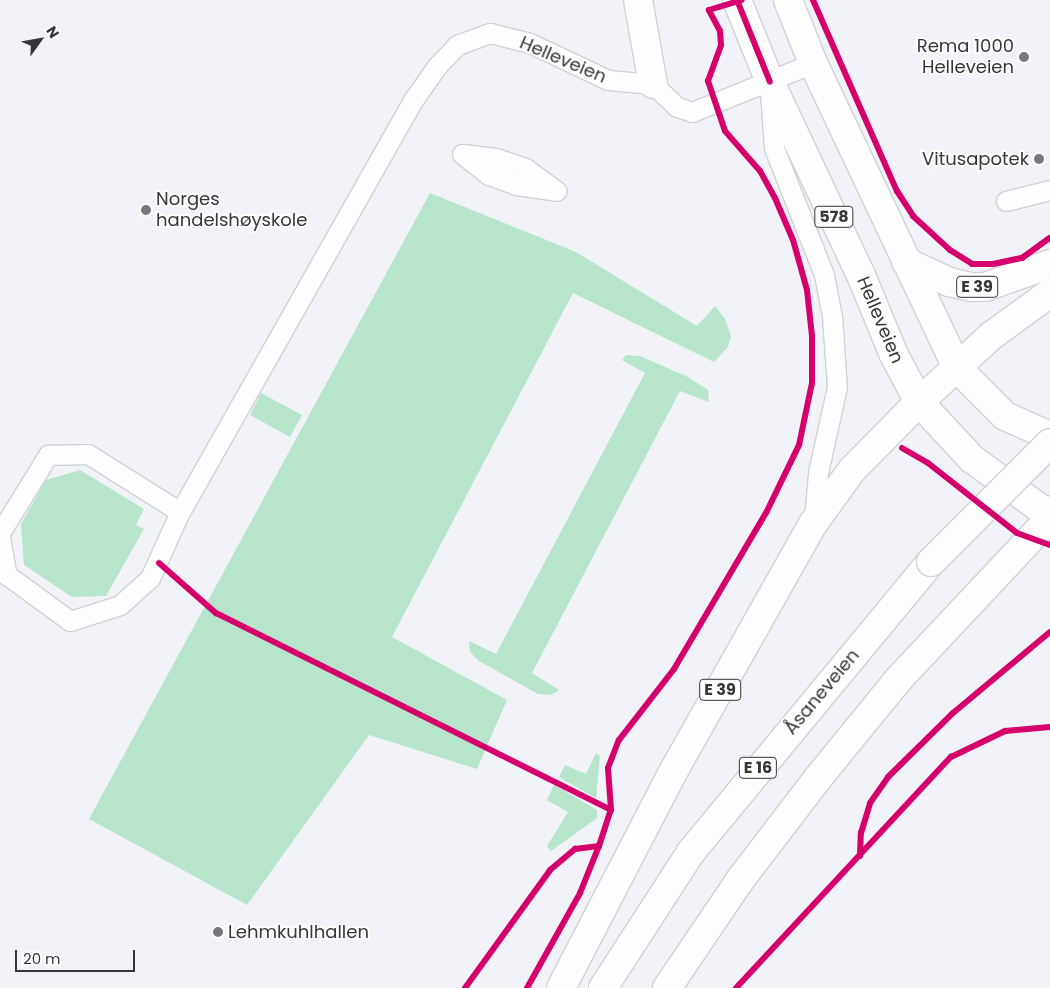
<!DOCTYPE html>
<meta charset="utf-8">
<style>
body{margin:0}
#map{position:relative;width:1050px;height:988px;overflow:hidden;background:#f2f3f9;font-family:Poppins,sans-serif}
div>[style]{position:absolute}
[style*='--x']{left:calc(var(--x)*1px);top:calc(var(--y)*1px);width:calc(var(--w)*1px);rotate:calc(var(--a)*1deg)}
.green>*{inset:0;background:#b6e5cc}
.roads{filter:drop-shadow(1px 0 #d0d1d6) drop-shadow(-1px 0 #d0d1d6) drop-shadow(0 1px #d0d1d6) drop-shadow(0 -1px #d0d1d6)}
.service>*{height:19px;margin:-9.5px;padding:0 9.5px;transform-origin:9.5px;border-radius:9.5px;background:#fdfdfe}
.minor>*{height:28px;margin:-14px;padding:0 14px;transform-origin:14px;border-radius:14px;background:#fdfdfe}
.primary>*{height:28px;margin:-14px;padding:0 14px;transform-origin:14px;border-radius:14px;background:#fdfdfe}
.trunk>*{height:28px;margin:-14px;padding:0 14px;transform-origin:14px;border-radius:14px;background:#fdfdfe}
.bridges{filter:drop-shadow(1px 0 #d0d1d6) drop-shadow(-1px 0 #d0d1d6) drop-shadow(0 1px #d0d1d6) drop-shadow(0 -1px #d0d1d6)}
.trunk-bridge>*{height:28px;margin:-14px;padding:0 14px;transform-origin:14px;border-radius:14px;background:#fdfdfe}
.cycleway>*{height:6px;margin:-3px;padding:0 3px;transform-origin:3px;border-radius:3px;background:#d6006c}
.dots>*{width:14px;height:14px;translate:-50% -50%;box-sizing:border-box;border:2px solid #fff;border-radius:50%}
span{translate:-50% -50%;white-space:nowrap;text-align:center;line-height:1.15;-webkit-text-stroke:4px #fff;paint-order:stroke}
.shield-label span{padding:1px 4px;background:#fff;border:1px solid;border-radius:4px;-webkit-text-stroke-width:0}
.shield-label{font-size:16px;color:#35353a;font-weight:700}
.poi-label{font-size:18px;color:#35353a}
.right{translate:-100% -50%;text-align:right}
.left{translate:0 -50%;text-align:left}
.street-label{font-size:18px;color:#35353a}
.north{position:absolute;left:15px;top:15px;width:50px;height:50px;-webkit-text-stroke:4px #fff;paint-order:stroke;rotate:58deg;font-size:14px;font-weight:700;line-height:20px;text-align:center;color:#35353a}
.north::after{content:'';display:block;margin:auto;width:18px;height:22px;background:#35353a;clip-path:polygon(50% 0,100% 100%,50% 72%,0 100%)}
.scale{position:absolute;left:15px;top:950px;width:120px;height:22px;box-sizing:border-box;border:2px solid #35353a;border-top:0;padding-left:6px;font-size:15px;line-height:18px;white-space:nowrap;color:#35353a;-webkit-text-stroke:4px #fff;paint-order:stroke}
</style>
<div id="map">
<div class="green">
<i style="clip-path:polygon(430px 193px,576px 252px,697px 326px,715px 306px,725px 319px,731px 336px,728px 347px,714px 362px,573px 293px,392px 637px,507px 700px,477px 769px,369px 735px,247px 905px,89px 819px)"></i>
<i style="clip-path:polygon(626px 355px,640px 356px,688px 377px,708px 390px,709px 402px,680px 391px,532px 673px,559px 690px,551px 695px,538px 694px,479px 661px,470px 652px,469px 641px,496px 654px,645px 373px,622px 360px)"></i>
<i style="clip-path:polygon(261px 393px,302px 415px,290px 437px,250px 415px)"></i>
<i style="clip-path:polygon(80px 470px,144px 509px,136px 525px,144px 529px,106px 596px,72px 597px,24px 565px,21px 524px,46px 480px)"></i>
<i style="clip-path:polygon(596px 753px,600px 756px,596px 798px,559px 777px,565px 765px,586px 774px)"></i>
<i style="clip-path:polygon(554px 785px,597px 810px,597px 818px,551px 851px,547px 846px,568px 812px,547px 800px)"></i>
</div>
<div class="roads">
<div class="service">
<i style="--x:770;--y:93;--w:55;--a:85.8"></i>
<i style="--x:774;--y:148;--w:136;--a:68.5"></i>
<i style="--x:824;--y:275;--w:42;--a:79"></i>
<i style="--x:832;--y:316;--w:71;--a:86"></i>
<i style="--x:837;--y:387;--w:88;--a:102.5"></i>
<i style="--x:818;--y:473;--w:47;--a:94.9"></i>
<i style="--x:462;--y:154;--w:34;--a:38"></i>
<i style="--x:489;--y:175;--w:29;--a:20"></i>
<i style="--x:516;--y:185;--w:41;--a:8.3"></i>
<i style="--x:463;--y:154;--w:33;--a:7"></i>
<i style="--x:496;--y:158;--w:31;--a:19"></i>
<i style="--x:525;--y:168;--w:36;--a:36"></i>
<i style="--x:1006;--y:201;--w:45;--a:-14"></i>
<i style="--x:0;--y:533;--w:92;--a:-58.4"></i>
<i style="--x:48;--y:455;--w:40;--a:-1.4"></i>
<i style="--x:88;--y:454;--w:109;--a:32.2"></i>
<i style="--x:0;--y:537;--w:39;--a:80"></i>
<i style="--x:7;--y:575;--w:78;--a:36.1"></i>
<i style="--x:70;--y:621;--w:52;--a:-17.7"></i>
<i style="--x:120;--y:605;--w:40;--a:-42"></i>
<i style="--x:150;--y:578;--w:72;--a:-65.6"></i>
<i style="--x:180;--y:512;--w:475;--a:-60.5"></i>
<i style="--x:414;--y:99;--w:40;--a:-55.1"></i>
<i style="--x:437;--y:66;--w:29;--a:-46"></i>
<i style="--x:457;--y:45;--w:35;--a:-20"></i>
<i style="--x:490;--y:33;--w:41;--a:14"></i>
<i style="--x:530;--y:43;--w:86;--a:25.4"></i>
<i style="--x:608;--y:80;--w:45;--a:5.1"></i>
<i style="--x:653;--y:84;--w:33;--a:44"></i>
<i style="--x:677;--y:107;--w:16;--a:18"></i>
<i style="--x:692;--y:112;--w:131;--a:-22"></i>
</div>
<div class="minor">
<i style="--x:638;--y:0;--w:85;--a:79.9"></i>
</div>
<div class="primary">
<i style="--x:737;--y:0;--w:88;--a:68.1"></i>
<i style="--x:770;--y:82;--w:211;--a:64.8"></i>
<i style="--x:860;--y:273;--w:89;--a:67.5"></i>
<i style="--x:894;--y:355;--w:53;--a:62"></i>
<i style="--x:919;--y:402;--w:78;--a:47.1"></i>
<i style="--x:972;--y:459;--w:85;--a:35.9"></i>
<i style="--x:1041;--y:509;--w:9;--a:13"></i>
<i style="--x:788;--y:0;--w:68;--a:68.4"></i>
<i style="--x:813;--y:63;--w:337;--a:64.7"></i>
<i style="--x:957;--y:368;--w:68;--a:45"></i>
<i style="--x:1005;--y:416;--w:49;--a:24"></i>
</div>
<div class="trunk">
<i style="--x:906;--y:262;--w:47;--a:24.9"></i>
<i style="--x:949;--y:282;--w:23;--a:13"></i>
<i style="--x:971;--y:287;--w:14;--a:0"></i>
<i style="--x:985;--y:287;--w:69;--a:-19.5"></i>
<i style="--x:561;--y:988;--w:243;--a:-62.6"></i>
<i style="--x:673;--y:772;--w:285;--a:-60.6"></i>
<i style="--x:813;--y:524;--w:67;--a:-54.2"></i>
<i style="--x:852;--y:470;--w:95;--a:-45.4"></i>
<i style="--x:919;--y:402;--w:98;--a:-42.5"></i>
<i style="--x:991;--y:336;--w:73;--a:-36.1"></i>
<i style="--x:603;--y:988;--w:162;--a:-57.1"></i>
<i style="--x:691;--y:852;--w:376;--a:-50.4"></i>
<i style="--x:667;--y:988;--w:130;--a:-55.9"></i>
<i style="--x:740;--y:880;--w:128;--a:-52.6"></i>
<i style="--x:818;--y:778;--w:125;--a:-50.8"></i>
<i style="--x:897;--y:681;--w:224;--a:-46.8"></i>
</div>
</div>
<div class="bridges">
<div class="trunk-bridge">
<i style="--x:931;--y:562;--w:168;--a:-45"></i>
</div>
</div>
<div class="cycleway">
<i style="--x:737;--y:0;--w:88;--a:68.1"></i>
<i style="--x:813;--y:0;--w:209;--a:66.3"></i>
<i style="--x:897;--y:191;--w:30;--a:57"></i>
<i style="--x:913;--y:216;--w:50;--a:42.6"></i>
<i style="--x:950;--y:250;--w:26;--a:32"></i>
<i style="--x:972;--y:264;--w:21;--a:0"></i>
<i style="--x:993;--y:264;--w:30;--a:-12"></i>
<i style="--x:1022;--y:258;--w:34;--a:-36"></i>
<i style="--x:902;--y:448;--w:30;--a:30"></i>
<i style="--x:928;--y:463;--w:113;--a:38.2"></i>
<i style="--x:1017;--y:533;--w:35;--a:20"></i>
<i style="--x:159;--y:563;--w:76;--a:41.3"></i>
<i style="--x:216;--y:613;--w:441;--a:26.5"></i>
<i style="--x:860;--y:856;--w:23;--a:-88"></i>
<i style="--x:861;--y:833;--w:31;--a:-73"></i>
<i style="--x:870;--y:803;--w:32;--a:-55"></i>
<i style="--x:888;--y:777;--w:91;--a:-44.6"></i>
<i style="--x:953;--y:713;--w:126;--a:-39.9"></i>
<i style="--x:465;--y:988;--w:145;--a:-54.2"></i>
<i style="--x:550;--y:870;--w:33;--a:-40"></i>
<i style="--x:575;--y:849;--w:24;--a:-7"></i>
<i style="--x:527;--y:988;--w:109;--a:-60.8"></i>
<i style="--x:580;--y:893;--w:51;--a:-68"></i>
<i style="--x:599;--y:846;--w:38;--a:-72"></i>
<i style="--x:611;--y:810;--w:42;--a:-94.1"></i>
<i style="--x:608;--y:768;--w:30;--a:-69"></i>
<i style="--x:619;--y:740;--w:90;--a:-52.2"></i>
<i style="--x:674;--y:669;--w:181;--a:-59.5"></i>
<i style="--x:766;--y:513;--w:76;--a:-64.1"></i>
<i style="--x:799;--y:445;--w:63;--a:-78.2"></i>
<i style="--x:812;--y:383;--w:47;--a:-90"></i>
<i style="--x:812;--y:336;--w:46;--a:-96.2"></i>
<i style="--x:807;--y:290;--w:52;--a:-105.6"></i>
<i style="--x:793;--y:240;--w:46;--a:-113.2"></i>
<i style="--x:775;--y:198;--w:31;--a:-119"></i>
<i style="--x:760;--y:171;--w:53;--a:-131.2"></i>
<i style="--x:725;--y:131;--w:53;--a:-108.8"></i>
<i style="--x:708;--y:81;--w:38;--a:-70"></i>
<i style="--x:721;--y:45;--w:14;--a:-94"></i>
<i style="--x:720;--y:31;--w:24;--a:-118"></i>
<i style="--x:709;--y:10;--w:34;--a:-17"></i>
<i style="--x:736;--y:988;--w:316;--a:-47.1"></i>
<i style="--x:951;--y:757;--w:60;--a:-25.7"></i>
<i style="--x:1005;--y:731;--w:45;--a:-5.1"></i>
</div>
<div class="dots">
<i style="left:1024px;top:57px;background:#77787d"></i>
<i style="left:1039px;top:159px;background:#77787d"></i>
<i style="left:146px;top:210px;background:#77787d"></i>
<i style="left:218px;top:932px;background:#77787d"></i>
</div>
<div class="shield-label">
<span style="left:834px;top:217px">578</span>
<span style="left:977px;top:287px">E 39</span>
<span style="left:720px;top:690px">E 39</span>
<span style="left:758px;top:768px">E 16</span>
</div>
<div class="poi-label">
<span class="right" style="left:1014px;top:57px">Rema 1000<br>Helleveien</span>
<span class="right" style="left:1029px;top:159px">Vitusapotek</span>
<span class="left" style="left:156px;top:210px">Norges<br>handelshøyskole</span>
<span class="left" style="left:228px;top:932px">Lehmkuhlhallen</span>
</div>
<div class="street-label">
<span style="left:563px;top:60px;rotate:23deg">Helleveien</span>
<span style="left:880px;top:320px;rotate:67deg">Helleveien</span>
<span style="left:822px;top:692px;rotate:-50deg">Åsaneveien</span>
</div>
<div class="north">N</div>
<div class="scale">20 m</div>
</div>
